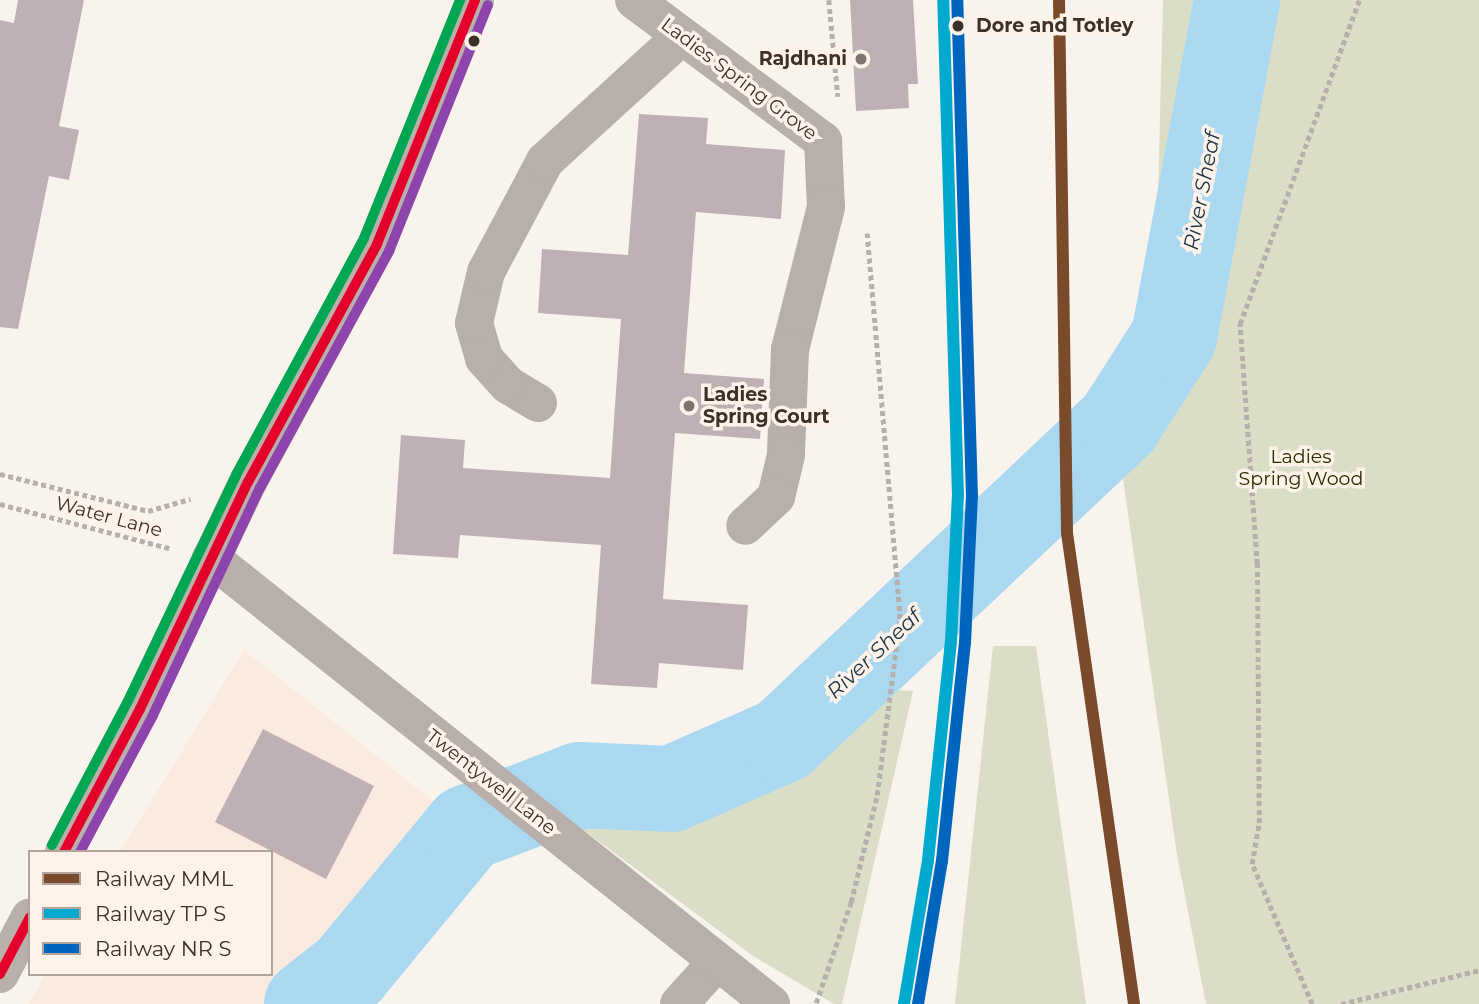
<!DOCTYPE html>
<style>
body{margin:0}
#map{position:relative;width:1479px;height:1004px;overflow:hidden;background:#f9f3ee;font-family:Montserrat,sans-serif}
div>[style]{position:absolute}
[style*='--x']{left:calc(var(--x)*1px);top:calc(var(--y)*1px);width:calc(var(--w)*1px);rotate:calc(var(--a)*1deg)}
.built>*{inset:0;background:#faeae0}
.green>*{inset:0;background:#dadec7}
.river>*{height:86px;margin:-43px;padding:0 43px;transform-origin:43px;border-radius:43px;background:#abd8f1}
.building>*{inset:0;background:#beb0b4}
.path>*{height:4.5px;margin-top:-2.25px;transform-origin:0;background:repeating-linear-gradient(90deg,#b7afab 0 5px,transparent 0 8.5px)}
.minor>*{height:38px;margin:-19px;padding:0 19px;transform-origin:19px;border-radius:19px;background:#b8aeaa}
.tertiary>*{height:38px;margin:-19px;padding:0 19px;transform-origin:19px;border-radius:19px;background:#b8aeaa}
.primary>*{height:38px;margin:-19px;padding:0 19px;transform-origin:19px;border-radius:19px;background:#bab0ab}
.bus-1>*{height:10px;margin:-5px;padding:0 5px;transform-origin:5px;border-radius:5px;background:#e4002b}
.bus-2>*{height:10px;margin:-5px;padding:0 5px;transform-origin:5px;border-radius:5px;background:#8e44ad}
.bus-3>*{height:10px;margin:-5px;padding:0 5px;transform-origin:5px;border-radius:5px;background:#00a651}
.rail-1>*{height:12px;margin:-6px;padding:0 6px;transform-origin:6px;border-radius:6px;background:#7a4b2a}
.rail-2>*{height:12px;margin:-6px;padding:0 6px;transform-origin:6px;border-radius:6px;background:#00a9ce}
.rail-3>*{height:12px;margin:-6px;padding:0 6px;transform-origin:6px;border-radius:6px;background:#0065bd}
.dots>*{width:19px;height:19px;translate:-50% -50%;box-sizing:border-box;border:4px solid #fef2e9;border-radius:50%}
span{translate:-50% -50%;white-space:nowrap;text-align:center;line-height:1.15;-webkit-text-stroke:7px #fef2e9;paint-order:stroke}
.stop-label{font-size:19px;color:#3c3028;font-weight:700}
.left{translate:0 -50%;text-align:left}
.poi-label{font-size:19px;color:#3c3028;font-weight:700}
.right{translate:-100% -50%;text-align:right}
.street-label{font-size:19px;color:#3c3028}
.park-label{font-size:19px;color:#252f00}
.water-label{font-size:21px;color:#173646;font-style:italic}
.legend{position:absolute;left:28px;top:850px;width:245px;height:126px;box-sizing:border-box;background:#fef2e9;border:2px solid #b0a49c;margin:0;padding:9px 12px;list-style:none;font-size:21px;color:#3c3028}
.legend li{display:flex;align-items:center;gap:14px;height:35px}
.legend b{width:35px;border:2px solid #b0a49c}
</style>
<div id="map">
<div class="built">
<i style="clip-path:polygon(244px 650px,467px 828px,349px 971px,307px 1004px,28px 1004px,46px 974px,271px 974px,271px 852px,120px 852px)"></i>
</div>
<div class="green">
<i style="clip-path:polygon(1163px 0,1479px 0,1479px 1004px,1206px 1004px,1177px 855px,1121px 465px,1156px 272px)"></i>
<i style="clip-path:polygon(993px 646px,1036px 646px,1086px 1004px,955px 1004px)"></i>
<i style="clip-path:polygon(839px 687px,913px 691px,842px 1004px,834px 1004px,753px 956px,562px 814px,580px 785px,671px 789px,783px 740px)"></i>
</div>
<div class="river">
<i style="--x:307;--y:1004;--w:53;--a:-38.2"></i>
<i style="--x:349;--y:971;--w:185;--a:-50.5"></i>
<i style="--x:467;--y:828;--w:121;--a:-20.8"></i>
<i style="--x:580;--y:785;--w:91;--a:2.5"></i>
<i style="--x:671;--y:789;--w:122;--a:-23.6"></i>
<i style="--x:783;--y:740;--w:462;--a:-43.3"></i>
<i style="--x:1119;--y:423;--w:102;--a:-57.4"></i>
<i style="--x:1174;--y:337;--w:343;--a:-79.4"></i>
</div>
<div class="building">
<i style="clip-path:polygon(18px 0,84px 0,59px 126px,79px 130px,69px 180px,49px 176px,18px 329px,0 327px,0 20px,14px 23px)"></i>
<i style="clip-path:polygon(850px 0,913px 0,918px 84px,908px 84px,909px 108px,856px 111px)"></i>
<i style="clip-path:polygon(639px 114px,708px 118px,706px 144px,785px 150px,781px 219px,696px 212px,684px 373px,764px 379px,760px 439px,675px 433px,663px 599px,748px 605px,743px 670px,659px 663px,657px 688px,591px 684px,601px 545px,460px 535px,458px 558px,393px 554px,401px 435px,465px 440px,463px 468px,610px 478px,621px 319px,538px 313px,542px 249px,628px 255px)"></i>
<i style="clip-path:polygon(263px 729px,374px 786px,326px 879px,215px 822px)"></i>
</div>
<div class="path">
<i style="--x:829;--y:0;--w:97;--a:84.7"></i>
<i style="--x:0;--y:474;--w:153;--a:14"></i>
<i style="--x:148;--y:511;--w:44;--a:-15.9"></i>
<i style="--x:0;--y:504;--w:175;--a:14.6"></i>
<i style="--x:816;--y:1003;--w:107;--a:-70.9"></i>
<i style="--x:851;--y:902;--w:110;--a:-76.3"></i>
<i style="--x:877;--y:795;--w:177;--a:-82.6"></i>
<i style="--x:900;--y:619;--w:387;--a:-94.9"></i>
<i style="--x:1312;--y:1004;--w:152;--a:-113.2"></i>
<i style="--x:1252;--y:864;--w:42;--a:-80.3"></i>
<i style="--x:1259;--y:823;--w:259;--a:-90.4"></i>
<i style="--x:1257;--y:564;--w:241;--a:-94.1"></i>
<i style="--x:1240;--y:324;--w:345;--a:-69.8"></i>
<i style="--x:1341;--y:1004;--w:142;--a:-13.8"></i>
</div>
<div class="minor">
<i style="--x:634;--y:0;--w:236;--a:36.7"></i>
<i style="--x:823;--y:141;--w:66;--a:87.4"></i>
<i style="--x:826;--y:207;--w:146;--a:104.2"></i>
<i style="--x:790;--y:349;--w:106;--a:92.2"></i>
<i style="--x:786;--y:455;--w:43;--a:103.4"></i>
<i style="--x:776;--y:497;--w:42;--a:136.9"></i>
<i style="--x:538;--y:403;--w:35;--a:-149"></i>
<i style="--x:508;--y:385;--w:36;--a:-132"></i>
<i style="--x:484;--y:358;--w:36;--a:-106"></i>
<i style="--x:474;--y:323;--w:52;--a:-76.8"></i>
<i style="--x:486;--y:272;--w:126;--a:-62"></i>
<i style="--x:545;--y:161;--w:185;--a:-42.4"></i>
<i style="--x:679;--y:1004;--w:57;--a:-47.9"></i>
</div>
<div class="tertiary">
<i style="--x:211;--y:558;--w:716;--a:38.53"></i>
</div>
<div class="primary">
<i style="--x:64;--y:852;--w:162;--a:-62"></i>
<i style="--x:140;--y:709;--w:251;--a:-64.6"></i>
<i style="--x:248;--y:482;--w:271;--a:-61.5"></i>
<i style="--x:377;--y:244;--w:263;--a:-68.1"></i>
<i style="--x:0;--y:974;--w:64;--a:-62.2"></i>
</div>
<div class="bus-1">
<i style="--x:64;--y:852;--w:162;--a:-62"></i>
<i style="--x:140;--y:709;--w:251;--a:-64.6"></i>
<i style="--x:248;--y:482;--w:271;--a:-61.5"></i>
<i style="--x:377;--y:244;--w:263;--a:-68.1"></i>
<i style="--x:0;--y:974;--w:64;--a:-62.2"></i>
</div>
<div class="bus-2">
<i style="--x:80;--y:852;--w:155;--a:-61.9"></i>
<i style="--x:153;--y:715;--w:251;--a:-64.8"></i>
<i style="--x:260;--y:488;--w:270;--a:-61.4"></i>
<i style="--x:389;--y:251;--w:265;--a:-68.1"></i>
</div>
<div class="bus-3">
<i style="--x:52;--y:845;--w:161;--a:-62.2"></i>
<i style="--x:127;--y:703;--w:253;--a:-64.4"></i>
<i style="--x:236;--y:475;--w:269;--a:-61.6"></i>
<i style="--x:364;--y:238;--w:257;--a:-68"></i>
</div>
<div class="rail-1">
<i style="--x:1059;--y:0;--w:533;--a:89.14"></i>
<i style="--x:1067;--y:533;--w:476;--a:81.9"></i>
</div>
<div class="rail-2">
<i style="--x:904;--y:1004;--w:146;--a:-80.5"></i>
<i style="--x:928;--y:860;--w:219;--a:-84"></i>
<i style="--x:951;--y:642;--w:146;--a:-87.3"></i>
<i style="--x:958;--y:496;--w:496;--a:-91.7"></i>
</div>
<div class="rail-3">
<i style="--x:918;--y:1004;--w:145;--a:-80.5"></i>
<i style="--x:942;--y:861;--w:219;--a:-84"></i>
<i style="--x:965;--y:643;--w:146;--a:-87.3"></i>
<i style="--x:972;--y:497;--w:497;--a:-91.7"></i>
</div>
<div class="dots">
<i style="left:958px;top:26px;background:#3c3028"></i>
<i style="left:474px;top:41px;background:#3c3028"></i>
<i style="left:861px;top:59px;background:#7e746d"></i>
<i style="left:689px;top:406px;background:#7e746d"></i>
</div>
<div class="stop-label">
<span class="left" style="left:976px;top:26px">Dore and Totley</span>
</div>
<div class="poi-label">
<span class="right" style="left:847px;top:59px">Rajdhani</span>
<span class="left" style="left:703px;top:406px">Ladies<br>Spring Court</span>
</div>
<div class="street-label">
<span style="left:739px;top:79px;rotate:37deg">Ladies Spring Grove</span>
<span style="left:109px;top:517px;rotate:15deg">Water Lane</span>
<span style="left:491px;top:782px;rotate:38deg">Twentywell Lane</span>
</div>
<div class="park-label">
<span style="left:1301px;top:468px">Ladies<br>Spring Wood</span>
</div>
<div class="water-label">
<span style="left:1202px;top:191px;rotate:-79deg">River Sheaf</span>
<span style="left:874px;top:654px;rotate:-43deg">River Sheaf</span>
</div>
<ul class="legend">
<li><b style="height:9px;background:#7a4b2a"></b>Railway MML</li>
<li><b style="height:9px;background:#00a9ce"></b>Railway TP S</li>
<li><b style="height:9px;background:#0065bd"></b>Railway NR S</li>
</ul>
</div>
